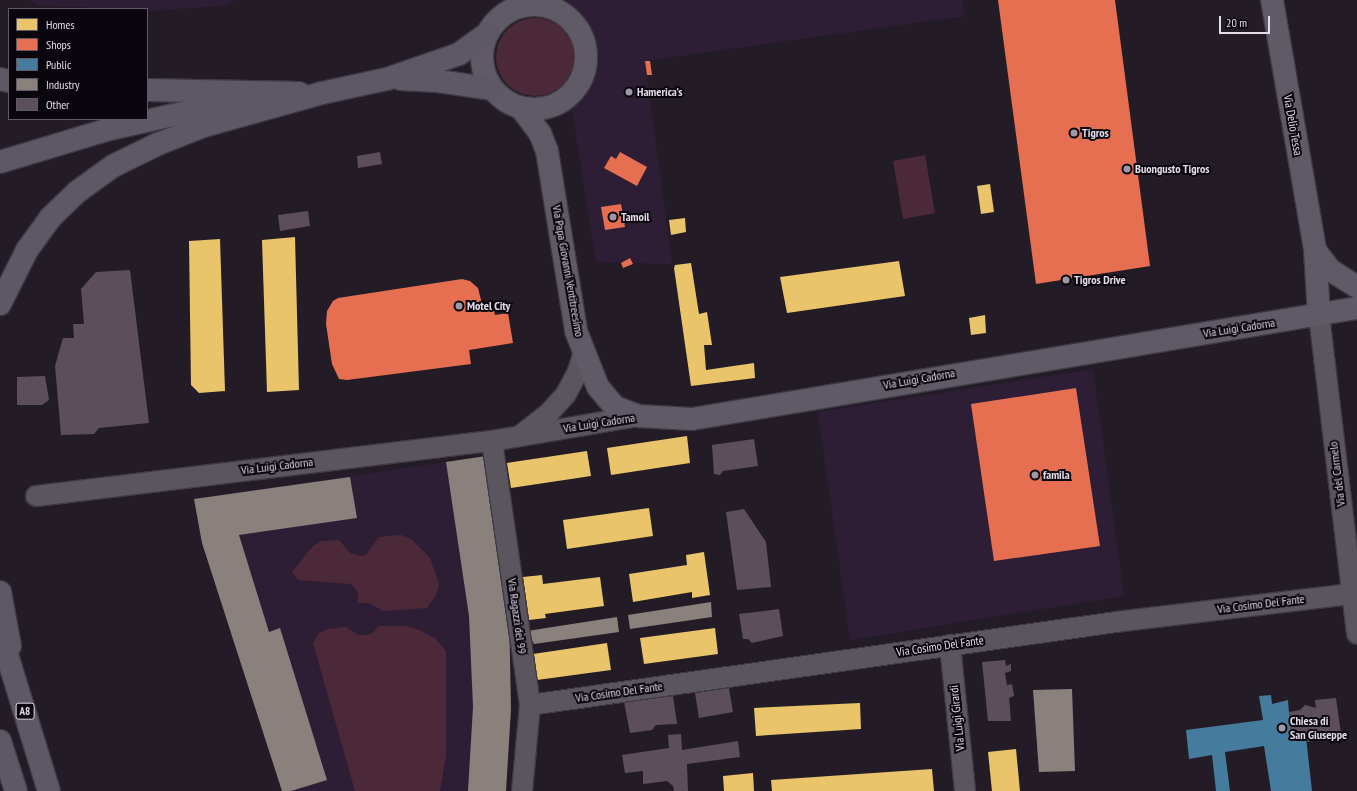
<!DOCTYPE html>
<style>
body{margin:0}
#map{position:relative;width:1357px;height:791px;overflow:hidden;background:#231c26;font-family:"PT Sans Narrow",sans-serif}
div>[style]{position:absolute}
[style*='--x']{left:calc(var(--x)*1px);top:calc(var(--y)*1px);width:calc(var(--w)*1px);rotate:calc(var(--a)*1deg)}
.built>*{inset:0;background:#2d1e36}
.green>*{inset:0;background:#4c2938}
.round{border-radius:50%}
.homes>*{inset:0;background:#e9c46a}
.shops>*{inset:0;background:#e76f51}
.public>*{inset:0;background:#457b9d}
.industry>*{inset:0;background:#8a817c}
.building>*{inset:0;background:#5d4e5c}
.roads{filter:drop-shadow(1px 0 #3f3943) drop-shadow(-1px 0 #3f3943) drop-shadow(0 1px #3f3943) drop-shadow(0 -1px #3f3943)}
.street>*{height:20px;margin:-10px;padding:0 10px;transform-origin:10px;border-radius:10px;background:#5b555e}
.primary>*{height:22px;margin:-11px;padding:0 11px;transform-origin:11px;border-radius:11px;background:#5f5a66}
.primary>.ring{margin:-11px;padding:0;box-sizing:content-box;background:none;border:22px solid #5f5a66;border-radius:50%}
.highway>*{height:22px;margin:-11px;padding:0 11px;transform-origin:11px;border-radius:11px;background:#5e5866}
.dots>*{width:11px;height:11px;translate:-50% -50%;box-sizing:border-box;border:2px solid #0a060d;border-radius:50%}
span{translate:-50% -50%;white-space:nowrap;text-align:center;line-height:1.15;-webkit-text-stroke:4px #0a060d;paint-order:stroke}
.shield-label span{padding:1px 3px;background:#0a060d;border:1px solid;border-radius:3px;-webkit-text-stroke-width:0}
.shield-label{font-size:11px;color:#e4dbe9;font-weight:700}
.poi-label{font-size:12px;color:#e4dbe9;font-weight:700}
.left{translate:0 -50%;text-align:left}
.street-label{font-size:12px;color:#e4dbe9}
.legend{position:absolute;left:8px;top:8px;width:140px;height:112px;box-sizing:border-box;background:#0a060d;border:1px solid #615b65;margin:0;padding:5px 7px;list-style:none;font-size:12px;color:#e4dbe9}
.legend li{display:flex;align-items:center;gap:8px;height:20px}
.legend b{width:20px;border:1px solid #615b65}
.scale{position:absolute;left:1219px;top:16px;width:51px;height:18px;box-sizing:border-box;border:2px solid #e4dbe9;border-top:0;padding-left:5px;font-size:12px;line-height:14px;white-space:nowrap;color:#e4dbe9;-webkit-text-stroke:3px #0a060d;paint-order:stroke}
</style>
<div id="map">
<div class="built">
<i style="clip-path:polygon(29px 0,234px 0,222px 6px,147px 11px,147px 9px,40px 6px)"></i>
<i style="clip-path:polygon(566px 0,963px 0,965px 16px,645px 61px,672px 264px,596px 262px,572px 110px,589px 87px,596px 67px,596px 45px,587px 26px)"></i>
<i style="clip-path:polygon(1093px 369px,1124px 596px,850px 640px,818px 412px)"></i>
<i style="clip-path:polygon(486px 456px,509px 610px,511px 709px,506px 791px,282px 791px,202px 543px,194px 499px)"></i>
</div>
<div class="green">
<i class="round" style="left:496px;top:18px;width:78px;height:78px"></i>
<i style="clip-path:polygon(925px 155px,935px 213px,903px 219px,893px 161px)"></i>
<i style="clip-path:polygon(401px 535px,411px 539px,430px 558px,439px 584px,436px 595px,427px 608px,383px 611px,369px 603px,358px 603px,358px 592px,351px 584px,298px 580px,292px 572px,313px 546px,322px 541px,339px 540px,350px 553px,361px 556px,366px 555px,379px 537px)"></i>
<i style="clip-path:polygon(378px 626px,405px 626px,420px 630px,436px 639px,446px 651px,446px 755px,440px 791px,355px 791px,313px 643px,319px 633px,328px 629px,346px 627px,358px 635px,366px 635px,373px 633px)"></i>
</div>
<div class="homes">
<i style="clip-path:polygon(990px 184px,994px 212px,981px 214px,977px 186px)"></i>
<i style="clip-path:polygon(685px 218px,686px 232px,671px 235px,669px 220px)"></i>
<i style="clip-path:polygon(295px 237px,299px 390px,267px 392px,262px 240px)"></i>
<i style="clip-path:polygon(220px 239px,225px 391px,199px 393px,191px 385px,189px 241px)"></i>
<i style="clip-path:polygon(899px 261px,905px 296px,787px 313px,780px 277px)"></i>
<i style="clip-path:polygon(691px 263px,699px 314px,707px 312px,712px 345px,704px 345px,706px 370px,754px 363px,755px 378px,691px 386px,674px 268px,675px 265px)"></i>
<i style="clip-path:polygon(985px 315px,986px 333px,971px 335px,969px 318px)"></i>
<i style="clip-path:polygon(687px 436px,690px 463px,611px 475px,607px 448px)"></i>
<i style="clip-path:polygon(587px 451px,591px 476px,511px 488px,507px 463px)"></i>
<i style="clip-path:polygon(649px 508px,653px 536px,567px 549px,563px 520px)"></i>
<i style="clip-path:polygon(704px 552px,710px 595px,692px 598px,692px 592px,633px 602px,629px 574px,687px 565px,686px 555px)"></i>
<i style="clip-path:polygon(542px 575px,543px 584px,600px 577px,604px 606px,545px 614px,546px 618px,529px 620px,523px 577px)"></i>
<i style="clip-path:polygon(715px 628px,718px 654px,644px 664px,640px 638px)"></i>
<i style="clip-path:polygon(607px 643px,611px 670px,537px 680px,533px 654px)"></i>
<i style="clip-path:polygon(860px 703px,861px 729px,756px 736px,754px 708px)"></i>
<i style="clip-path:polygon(1016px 749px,1020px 791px,992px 791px,988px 752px)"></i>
<i style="clip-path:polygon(932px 769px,934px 791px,772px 791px,771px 780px)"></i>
<i style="clip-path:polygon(753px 773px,754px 791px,724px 791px,723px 776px)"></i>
</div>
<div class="shops">
<i style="clip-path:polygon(998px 0,1115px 0,1150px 266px,1036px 284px)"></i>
<i style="clip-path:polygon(645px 61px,650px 61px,652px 75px,647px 75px)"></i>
<i style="clip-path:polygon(620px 152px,647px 167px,637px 186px,604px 168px,611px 156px,616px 159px)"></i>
<i style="clip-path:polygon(621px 204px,625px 227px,605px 230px,601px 207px)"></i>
<i style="clip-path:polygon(630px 258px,633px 264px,623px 268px,621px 263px)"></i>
<i style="clip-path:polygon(462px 279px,470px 281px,478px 288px,484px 312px,494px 310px,495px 315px,508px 313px,513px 343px,469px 350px,471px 364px,347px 380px,339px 379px,332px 364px,326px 324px,327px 311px,333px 301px,338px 298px)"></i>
<i style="clip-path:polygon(1076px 388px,1100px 546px,994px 561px,971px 404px)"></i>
</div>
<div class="public">
<i style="clip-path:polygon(1271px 695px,1272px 704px,1288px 700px,1291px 739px,1306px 737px,1312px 791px,1271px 791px,1264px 746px,1225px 752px,1230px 791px,1216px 791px,1212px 755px,1189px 759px,1186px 730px,1263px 720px,1259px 696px)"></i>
</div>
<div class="industry">
<i style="clip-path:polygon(486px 456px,509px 610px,511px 709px,506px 791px,468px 791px,473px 707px,469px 616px,446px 462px)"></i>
<i style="clip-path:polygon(350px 477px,357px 518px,239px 535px,269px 632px,280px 628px,327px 780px,291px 791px,282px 791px,202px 543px,194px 499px)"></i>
<i style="clip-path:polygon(711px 602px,712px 617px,630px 629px,628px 615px)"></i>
<i style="clip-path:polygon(617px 617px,619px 632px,534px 644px,527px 631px)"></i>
<i style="clip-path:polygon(1072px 689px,1075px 771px,1039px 772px,1033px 690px)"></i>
</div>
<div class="building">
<i style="clip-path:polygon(380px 152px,382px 164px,358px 168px,357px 156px)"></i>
<i style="clip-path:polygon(308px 211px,310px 226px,280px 231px,278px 215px)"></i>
<i style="clip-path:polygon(130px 270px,149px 423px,99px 428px,94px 434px,61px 435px,55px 366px,63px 338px,74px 338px,73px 324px,84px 324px,81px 289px,96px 272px)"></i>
<i style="clip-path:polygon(45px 376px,49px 400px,42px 405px,17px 405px,17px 377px)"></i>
<i style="clip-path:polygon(754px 439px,758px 466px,723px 471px,720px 475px,714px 474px,712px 445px)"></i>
<i style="clip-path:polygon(744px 509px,766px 542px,771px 587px,737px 590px,726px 512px)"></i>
<i style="clip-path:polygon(779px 609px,783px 636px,752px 643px,748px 639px,743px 639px,739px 614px)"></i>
<i style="clip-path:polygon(1005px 660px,1006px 666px,1011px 664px,1011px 671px,1005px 673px,1007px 685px,1012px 684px,1014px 696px,1009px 698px,1011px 721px,988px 721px,982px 662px)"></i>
<i style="clip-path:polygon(729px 688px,733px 712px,699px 718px,695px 693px)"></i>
<i style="clip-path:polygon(673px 696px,677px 724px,656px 725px,652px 730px,630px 733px,624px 702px)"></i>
<i style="clip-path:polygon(1336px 698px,1341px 734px,1319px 736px,1316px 740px,1307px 742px,1306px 737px,1291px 739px,1289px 712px,1300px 710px,1305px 705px,1316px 708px,1315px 700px)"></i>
<i style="clip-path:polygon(681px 734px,682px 750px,738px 741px,740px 757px,687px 764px,688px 791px,674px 791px,673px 786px,667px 781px,643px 784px,643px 771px,625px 773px,622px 755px,669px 748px,668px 735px)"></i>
</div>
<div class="roads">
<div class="street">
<i style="--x:1319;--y:315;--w:321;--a:83.2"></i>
<i style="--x:521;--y:435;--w:36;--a:-38"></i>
<i style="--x:549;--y:413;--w:25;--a:-48"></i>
<i style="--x:566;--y:394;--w:26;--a:-62"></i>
<i style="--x:578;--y:371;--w:21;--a:-73"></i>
<i style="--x:492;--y:441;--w:267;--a:81.8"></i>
<i style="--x:530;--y:705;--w:86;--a:95.3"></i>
<i style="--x:36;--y:496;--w:459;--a:-6.9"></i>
<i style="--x:492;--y:441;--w:149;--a:-9.7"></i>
<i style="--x:950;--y:645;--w:147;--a:84.1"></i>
<i style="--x:530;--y:705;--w:592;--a:-8.06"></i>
<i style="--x:1116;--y:622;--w:237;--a:-6.8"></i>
</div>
<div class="primary">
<i style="--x:1272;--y:0;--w:254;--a:80.2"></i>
<i style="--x:1315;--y:250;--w:65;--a:86.5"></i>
<i class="ring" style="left:482px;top:5px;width:82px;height:82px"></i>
<i style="--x:521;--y:108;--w:31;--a:53"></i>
<i style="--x:540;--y:133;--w:19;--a:69"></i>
<i style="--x:547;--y:151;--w:182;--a:80.8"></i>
<i style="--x:576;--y:331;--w:60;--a:68.6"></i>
<i style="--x:598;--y:387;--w:26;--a:50"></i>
<i style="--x:615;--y:407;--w:26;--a:21"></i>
<i style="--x:639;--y:416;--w:53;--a:3.2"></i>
<i style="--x:692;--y:419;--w:674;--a:-9.48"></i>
<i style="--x:1315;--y:250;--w:25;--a:53"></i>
<i style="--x:1330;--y:270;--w:32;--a:32"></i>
</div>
<div class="highway">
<i style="--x:0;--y:79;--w:9;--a:13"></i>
<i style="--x:400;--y:79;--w:38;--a:3"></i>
<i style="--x:438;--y:81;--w:55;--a:8.4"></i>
<i style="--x:147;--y:90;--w:152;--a:1.1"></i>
<i style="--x:0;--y:162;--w:111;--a:-16.8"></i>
<i style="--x:106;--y:130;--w:106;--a:-12.6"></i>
<i style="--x:209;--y:107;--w:38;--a:-6"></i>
<i style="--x:0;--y:304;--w:60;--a:-63.4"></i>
<i style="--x:27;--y:250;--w:39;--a:-54"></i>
<i style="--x:50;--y:218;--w:37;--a:-44"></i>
<i style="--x:77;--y:192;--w:44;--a:-35.8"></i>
<i style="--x:113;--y:166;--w:50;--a:-26.1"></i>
<i style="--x:158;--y:144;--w:49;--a:-21.4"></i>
<i style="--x:204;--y:126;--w:123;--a:-15.6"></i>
<i style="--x:322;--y:93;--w:66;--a:-12.2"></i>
<i style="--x:387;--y:79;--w:76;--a:-19.1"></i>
<i style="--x:459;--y:54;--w:36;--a:-36"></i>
<i style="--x:0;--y:592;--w:55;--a:79.5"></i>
<i style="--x:0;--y:632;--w:166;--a:72.9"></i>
<i style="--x:0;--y:741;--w:52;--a:72.3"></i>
</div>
</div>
<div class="dots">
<i style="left:629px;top:92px;background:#a098a5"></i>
<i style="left:1074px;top:133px;background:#a098a5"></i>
<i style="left:1127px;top:169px;background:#a098a5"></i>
<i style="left:613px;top:217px;background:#a098a5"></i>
<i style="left:1066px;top:280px;background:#a098a5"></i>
<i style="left:459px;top:306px;background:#a098a5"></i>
<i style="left:1035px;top:475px;background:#a098a5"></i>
<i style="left:1282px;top:728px;background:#a098a5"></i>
</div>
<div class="shield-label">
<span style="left:25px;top:711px">A8</span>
</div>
<div class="poi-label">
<span class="left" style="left:637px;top:92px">Hamerica's</span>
<span class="left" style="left:1082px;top:133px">Tigros</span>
<span class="left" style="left:1135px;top:169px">Buongusto Tigros</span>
<span class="left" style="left:621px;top:217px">Tamoil</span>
<span class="left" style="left:1074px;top:280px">Tigros Drive</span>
<span class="left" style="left:467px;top:306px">Motel City</span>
<span class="left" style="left:1043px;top:475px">famila</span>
<span class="left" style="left:1290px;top:728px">Chiesa di<br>San Giuseppe</span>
</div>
<div class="street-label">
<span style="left:1293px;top:125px;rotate:80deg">Via Delio Tessa</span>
<span style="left:568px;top:271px;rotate:80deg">Via Papa Giovanni Ventitreesimo</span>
<span style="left:1239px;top:328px;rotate:-9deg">Via Luigi Cadorna</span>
<span style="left:919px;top:379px;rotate:-10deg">Via Luigi Cadorna</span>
<span style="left:599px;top:423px;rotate:-9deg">Via Luigi Cadorna</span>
<span style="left:277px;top:466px;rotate:-7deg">Via Luigi Cadorna</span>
<span style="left:1337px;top:474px;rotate:-97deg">Via del Carmelo</span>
<span style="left:1261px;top:604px;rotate:-7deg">Via Cosimo Del Fante</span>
<span style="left:517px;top:616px;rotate:82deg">Via Ragazzi del 99</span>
<span style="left:940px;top:646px;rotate:-8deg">Via Cosimo Del Fante</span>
<span style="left:619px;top:692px;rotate:-8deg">Via Cosimo Del Fante</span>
<span style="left:957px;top:718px;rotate:-96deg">Via Luigi Girardi</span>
</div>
<ul class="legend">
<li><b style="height:11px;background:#e9c46a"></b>Homes</li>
<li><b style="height:11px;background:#e76f51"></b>Shops</li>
<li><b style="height:11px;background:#457b9d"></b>Public</li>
<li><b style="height:11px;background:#8a817c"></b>Industry</li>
<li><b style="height:11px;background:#5d4e5c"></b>Other</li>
</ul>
<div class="scale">20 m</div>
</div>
